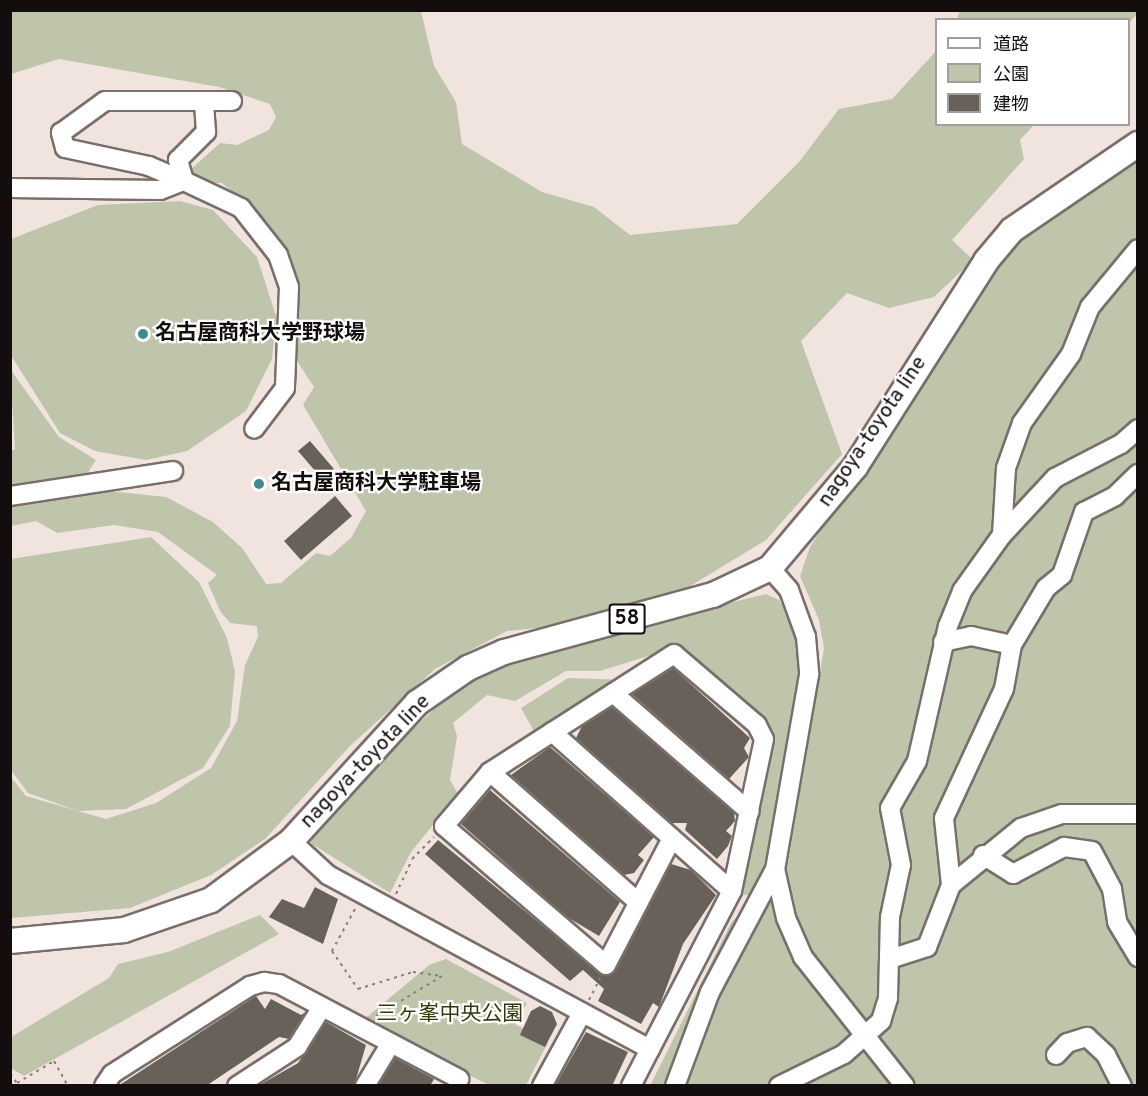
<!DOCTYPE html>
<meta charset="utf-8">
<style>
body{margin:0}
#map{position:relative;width:1148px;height:1096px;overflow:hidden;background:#f1e4df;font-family:Overpass,"Noto Sans JP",sans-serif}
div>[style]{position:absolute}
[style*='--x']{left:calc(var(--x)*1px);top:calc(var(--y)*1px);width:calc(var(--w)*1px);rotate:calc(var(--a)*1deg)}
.green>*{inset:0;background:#bec5ab}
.building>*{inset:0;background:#676159}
.path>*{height:2px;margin-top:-1px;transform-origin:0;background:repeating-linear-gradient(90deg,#887f7b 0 3px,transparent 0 7.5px)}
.roads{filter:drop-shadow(2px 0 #796e6a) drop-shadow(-2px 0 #796e6a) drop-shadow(0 2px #796e6a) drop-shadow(0 -2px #796e6a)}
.minor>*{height:18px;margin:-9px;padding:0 9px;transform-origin:9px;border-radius:9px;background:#fff}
.major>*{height:24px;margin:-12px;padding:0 12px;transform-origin:12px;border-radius:12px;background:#fff}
.dots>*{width:16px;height:16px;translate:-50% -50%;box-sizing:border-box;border:3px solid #fff;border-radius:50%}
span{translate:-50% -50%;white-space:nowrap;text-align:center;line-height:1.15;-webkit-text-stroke:4.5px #fff;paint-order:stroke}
.shield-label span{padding:2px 4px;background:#fff;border:2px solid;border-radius:4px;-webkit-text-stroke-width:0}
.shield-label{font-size:20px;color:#130e0d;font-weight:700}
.poi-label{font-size:21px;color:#130e0d;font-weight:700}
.left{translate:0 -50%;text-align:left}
.street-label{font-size:21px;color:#130e0d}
.park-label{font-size:21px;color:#323b09}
.frame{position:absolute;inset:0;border:12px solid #130e0d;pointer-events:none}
.legend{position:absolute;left:935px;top:18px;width:195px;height:108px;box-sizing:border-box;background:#fff;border:2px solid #a19f9e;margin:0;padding:8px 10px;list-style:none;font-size:18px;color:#130e0d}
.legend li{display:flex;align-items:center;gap:12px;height:30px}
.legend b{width:30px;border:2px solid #a19f9e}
</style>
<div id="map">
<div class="green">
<i style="clip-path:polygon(11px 11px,421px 11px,434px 66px,456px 102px,462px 144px,542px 192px,594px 207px,630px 235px,737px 224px,799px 162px,839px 109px,892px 99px,936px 51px,936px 124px,1034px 125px,1020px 140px,1024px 159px,952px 240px,973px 260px,934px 297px,889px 308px,847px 293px,801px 341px,842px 454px,766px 540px,687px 588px,570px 625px,507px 631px,435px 669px,350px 746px,265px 839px,211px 875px,130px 908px,11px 918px,10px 776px,26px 796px,106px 819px,156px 803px,211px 768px,237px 721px,245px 665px,258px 637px,257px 626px,230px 623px,220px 611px,208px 583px,217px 575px,158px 532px,114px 525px,57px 533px,36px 521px,11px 526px,11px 507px,99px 490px,166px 497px,213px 522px,242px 548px,266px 584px,281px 583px,316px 553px,330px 556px,351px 538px,366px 511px,303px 405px,314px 387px,293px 355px,278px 242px,254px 210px,222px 183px,201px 183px,188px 172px,220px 143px,237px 145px,269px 130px,276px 117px,270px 104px,219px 87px,59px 59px,11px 74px)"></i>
<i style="clip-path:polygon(960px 11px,1137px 10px,1138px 13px,1129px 23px,957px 19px)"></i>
<i style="clip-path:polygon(1137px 155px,1137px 1085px,650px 1086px,731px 923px,788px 862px,824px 648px,819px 620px,800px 576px,810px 547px,964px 309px,1013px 245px,1061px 203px)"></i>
<i style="clip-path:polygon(180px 201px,213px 210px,257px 257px,276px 316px,272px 359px,246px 411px,187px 451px,146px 460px,95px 451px,60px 433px,12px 357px,11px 239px,98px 205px)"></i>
<i style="clip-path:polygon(10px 369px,59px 437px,96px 460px,85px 477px,11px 491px,11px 451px,15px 449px)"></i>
<i style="clip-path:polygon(151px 537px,199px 582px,227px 638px,235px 671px,230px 726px,203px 768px,126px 809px,78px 811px,28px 793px,11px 770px,11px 559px)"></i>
<i style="clip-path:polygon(766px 594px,779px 600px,796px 627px,802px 658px,775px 824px,756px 895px,740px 895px,774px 731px,671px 649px,600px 671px,566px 671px,515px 701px,487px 695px,453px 723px,457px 736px,450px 780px,458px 794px,411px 852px,390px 893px,312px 844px,305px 831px,465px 680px,526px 652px)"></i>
<i style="clip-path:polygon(568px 678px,628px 680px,536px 735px,521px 708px)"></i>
<i style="clip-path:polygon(260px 915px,279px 934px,24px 1076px,11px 1068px,11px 1037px,109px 978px,118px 964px,168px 952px)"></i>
<i style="clip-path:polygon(446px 959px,527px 1003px,515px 1024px,548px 1042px,526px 1085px,489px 1085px,361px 1022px,429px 965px)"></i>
</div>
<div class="building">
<i style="clip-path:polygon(310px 441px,334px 469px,322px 479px,298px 451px)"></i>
<i style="clip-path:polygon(335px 496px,352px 516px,301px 560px,284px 541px)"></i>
<i style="clip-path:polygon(673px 668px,750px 738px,744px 748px,749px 757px,729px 779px,632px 694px)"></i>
<i style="clip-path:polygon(612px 707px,734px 813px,735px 821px,726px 831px,732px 836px,728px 846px,717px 859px,685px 830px,687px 823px,672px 823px,576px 738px,582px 726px)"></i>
<i style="clip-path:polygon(550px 747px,654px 837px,638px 855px,644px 860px,634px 873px,624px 875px,511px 775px)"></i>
<i style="clip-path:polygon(490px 790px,620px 902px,599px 936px,567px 917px,461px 824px)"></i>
<i style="clip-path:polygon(438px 840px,604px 976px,616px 970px,671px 864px,691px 870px,716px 895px,683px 944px,659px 1007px,653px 1003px,641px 1024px,598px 1001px,604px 989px,583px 970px,570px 981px,425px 854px)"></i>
<i style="clip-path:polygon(315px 887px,338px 899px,323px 944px,269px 917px,282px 899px,304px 908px)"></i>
<i style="clip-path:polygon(256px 996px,265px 1009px,271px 999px,301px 1015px,306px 1012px,289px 1039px,279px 1037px,206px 1086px,118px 1086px)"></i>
<i style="clip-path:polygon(540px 1006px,552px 1012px,557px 1024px,545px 1047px,520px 1035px,531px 1011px)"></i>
<i style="clip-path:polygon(326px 1022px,366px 1045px,354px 1086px,258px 1086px,298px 1063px)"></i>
<i style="clip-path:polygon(586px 1032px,628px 1052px,612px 1086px,555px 1086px)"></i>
<i style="clip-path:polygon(395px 1058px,434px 1079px,430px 1086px,378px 1086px)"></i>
</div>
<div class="path">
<i style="--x:396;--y:894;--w:38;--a:-65"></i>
<i style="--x:412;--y:859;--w:31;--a:-45"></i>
<i style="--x:355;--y:909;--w:48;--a:118.7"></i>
<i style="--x:332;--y:951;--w:46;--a:55.6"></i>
<i style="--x:358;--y:989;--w:58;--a:-17.2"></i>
<i style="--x:413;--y:972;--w:29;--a:8"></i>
<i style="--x:442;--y:976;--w:77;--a:148.8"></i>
<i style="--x:589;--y:1000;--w:25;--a:-63"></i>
<i style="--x:10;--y:1074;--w:11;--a:52"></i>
<i style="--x:17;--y:1083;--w:43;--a:-30.7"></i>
<i style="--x:54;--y:1061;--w:29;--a:61"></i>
</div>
<div class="roads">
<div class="minor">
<i style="--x:184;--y:181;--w:38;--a:-157"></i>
<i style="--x:149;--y:166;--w:86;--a:-167.9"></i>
<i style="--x:65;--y:148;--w:16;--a:-105"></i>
<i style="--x:61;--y:133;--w:54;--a:-36"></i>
<i style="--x:105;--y:101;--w:127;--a:0"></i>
<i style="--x:184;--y:181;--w:22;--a:-106"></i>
<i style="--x:178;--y:160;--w:40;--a:-45"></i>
<i style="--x:206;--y:132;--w:29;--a:-94"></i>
<i style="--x:10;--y:188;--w:150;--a:0.8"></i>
<i style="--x:160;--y:190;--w:26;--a:-21"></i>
<i style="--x:184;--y:181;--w:63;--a:25.3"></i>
<i style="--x:241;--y:208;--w:60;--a:51.8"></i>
<i style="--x:278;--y:255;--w:34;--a:71"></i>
<i style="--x:289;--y:287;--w:101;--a:92.3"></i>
<i style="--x:285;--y:388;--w:51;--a:127.1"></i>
<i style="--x:10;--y:496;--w:165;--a:-8.7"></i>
<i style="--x:1002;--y:535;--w:78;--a:-47.1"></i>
<i style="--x:1055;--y:478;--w:74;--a:-27.3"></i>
<i style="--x:1121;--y:444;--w:23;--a:-41"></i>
<i style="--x:770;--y:568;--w:29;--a:49"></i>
<i style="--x:789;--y:590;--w:50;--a:70.1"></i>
<i style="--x:806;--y:637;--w:38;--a:85"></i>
<i style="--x:809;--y:675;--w:197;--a:99.9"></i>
<i style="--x:775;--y:869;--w:50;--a:77.3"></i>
<i style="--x:786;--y:918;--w:43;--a:66.4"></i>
<i style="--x:803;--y:957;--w:164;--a:51.7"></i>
<i style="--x:943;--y:642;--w:29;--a:-12"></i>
<i style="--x:971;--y:636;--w:42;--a:12.4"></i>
<i style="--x:613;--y:693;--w:181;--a:41"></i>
<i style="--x:552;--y:732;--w:240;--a:41.5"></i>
<i style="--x:490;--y:772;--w:198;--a:41.3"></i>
<i style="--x:291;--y:841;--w:50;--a:42.6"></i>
<i style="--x:328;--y:875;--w:366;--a:28.4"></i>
<i style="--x:650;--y:1049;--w:42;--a:117.2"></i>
<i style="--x:983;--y:855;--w:36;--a:32"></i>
<i style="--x:1013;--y:874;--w:58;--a:-27.9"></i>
<i style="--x:1064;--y:847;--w:28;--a:8"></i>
<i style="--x:1092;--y:851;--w:43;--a:62.2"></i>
<i style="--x:1112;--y:889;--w:33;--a:81"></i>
<i style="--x:1117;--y:922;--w:41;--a:59"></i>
<i style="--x:951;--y:885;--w:67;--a:-96"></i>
<i style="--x:944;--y:818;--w:142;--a:-65.1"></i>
<i style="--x:1004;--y:689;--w:45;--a:-79.7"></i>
<i style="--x:1012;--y:645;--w:66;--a:-59.2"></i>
<i style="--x:1046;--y:588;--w:21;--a:-39"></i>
<i style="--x:1062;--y:575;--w:67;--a:-70.8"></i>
<i style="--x:1084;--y:512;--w:35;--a:-27"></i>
<i style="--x:1115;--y:496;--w:32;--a:-44"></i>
<i style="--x:893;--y:958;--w:36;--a:-18"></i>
<i style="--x:927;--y:947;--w:66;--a:-68.8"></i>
<i style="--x:951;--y:885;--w:90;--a:-39.2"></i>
<i style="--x:1021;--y:828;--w:43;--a:-18.9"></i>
<i style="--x:1062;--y:814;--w:76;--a:0"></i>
<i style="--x:650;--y:1049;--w:178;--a:-62.6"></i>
<i style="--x:732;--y:891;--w:155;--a:-78.1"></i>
<i style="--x:764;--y:739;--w:16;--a:-117"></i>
<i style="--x:757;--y:725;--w:109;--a:-139.5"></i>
<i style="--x:674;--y:654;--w:219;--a:147.3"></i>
<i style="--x:490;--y:772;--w:71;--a:130.4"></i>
<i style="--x:444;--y:826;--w:213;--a:40.6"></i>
<i style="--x:606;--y:965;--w:143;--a:-62.5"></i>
<i style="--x:1056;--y:1055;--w:16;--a:-47"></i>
<i style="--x:1067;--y:1043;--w:21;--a:-17"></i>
<i style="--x:1087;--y:1037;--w:26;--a:43"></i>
<i style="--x:1106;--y:1055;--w:35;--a:63"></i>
<i style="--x:104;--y:1086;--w:14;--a:-56"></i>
<i style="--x:112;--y:1074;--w:164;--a:-32.5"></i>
<i style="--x:250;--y:986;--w:15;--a:-16"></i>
<i style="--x:264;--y:982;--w:15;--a:8"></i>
<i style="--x:279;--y:984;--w:204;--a:27.8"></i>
<i style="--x:237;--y:1086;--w:72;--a:-33"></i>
<i style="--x:297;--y:1047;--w:47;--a:-58"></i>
<i style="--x:365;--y:1086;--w:50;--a:-58.8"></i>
<i style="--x:542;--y:1086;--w:83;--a:-61.3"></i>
<i style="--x:675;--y:1086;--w:100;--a:-69.6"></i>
<i style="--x:710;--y:992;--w:139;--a:-62.1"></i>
<i style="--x:779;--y:1086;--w:72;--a:-26.2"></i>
<i style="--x:844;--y:1054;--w:50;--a:-41.7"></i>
<i style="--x:881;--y:1021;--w:24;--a:-73"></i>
<i style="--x:888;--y:998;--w:81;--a:-88.6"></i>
<i style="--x:890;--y:917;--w:53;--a:-78.1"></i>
<i style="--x:901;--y:865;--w:58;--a:-100.9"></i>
<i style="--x:890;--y:808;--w:54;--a:-60.1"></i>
<i style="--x:917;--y:761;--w:139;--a:-77.1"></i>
<i style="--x:948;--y:626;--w:38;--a:-68"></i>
<i style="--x:962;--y:591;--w:69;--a:-54.5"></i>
<i style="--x:1002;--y:535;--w:67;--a:-86.6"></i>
<i style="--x:1006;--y:468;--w:48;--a:-70.4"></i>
<i style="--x:1022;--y:423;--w:85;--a:-54.6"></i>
<i style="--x:1071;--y:354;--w:51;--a:-68"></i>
<i style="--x:1090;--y:307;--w:75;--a:-50.4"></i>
</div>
<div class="major">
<i style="--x:10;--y:941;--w:115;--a:-5.5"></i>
<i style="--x:124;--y:930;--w:92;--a:-19"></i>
<i style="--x:211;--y:900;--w:99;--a:-36.4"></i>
<i style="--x:291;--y:841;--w:187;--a:-47.6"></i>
<i style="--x:417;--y:703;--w:62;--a:-34.5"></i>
<i style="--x:468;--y:668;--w:39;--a:-24"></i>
<i style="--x:504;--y:652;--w:217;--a:-15.3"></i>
<i style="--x:713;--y:595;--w:63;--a:-25.3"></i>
<i style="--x:770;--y:568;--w:132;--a:-49.9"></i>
<i style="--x:855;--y:467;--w:244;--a:-57.5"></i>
<i style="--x:986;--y:261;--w:40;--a:-50"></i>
<i style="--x:1012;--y:230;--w:153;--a:-34.3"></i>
</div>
</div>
<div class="dots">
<i style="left:143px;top:334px;background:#41888f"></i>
<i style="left:259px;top:484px;background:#41888f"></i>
</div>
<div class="shield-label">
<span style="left:627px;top:619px">58</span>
</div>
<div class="poi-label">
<span class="left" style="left:155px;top:334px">名古屋商科大学野球場</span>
<span class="left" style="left:271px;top:484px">名古屋商科大学駐車場</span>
</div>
<div class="street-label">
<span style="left:873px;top:432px;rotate:-56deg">nagoya-toyota line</span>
<span style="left:366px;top:762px;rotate:-46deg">nagoya-toyota line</span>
</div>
<div class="park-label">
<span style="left:450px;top:1015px">三ヶ峯中央公園</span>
</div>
<div class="frame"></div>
<ul class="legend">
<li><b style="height:8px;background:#fff"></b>道路</li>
<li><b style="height:16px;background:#bec5ab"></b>公園</li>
<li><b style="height:16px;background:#676159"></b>建物</li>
</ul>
</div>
